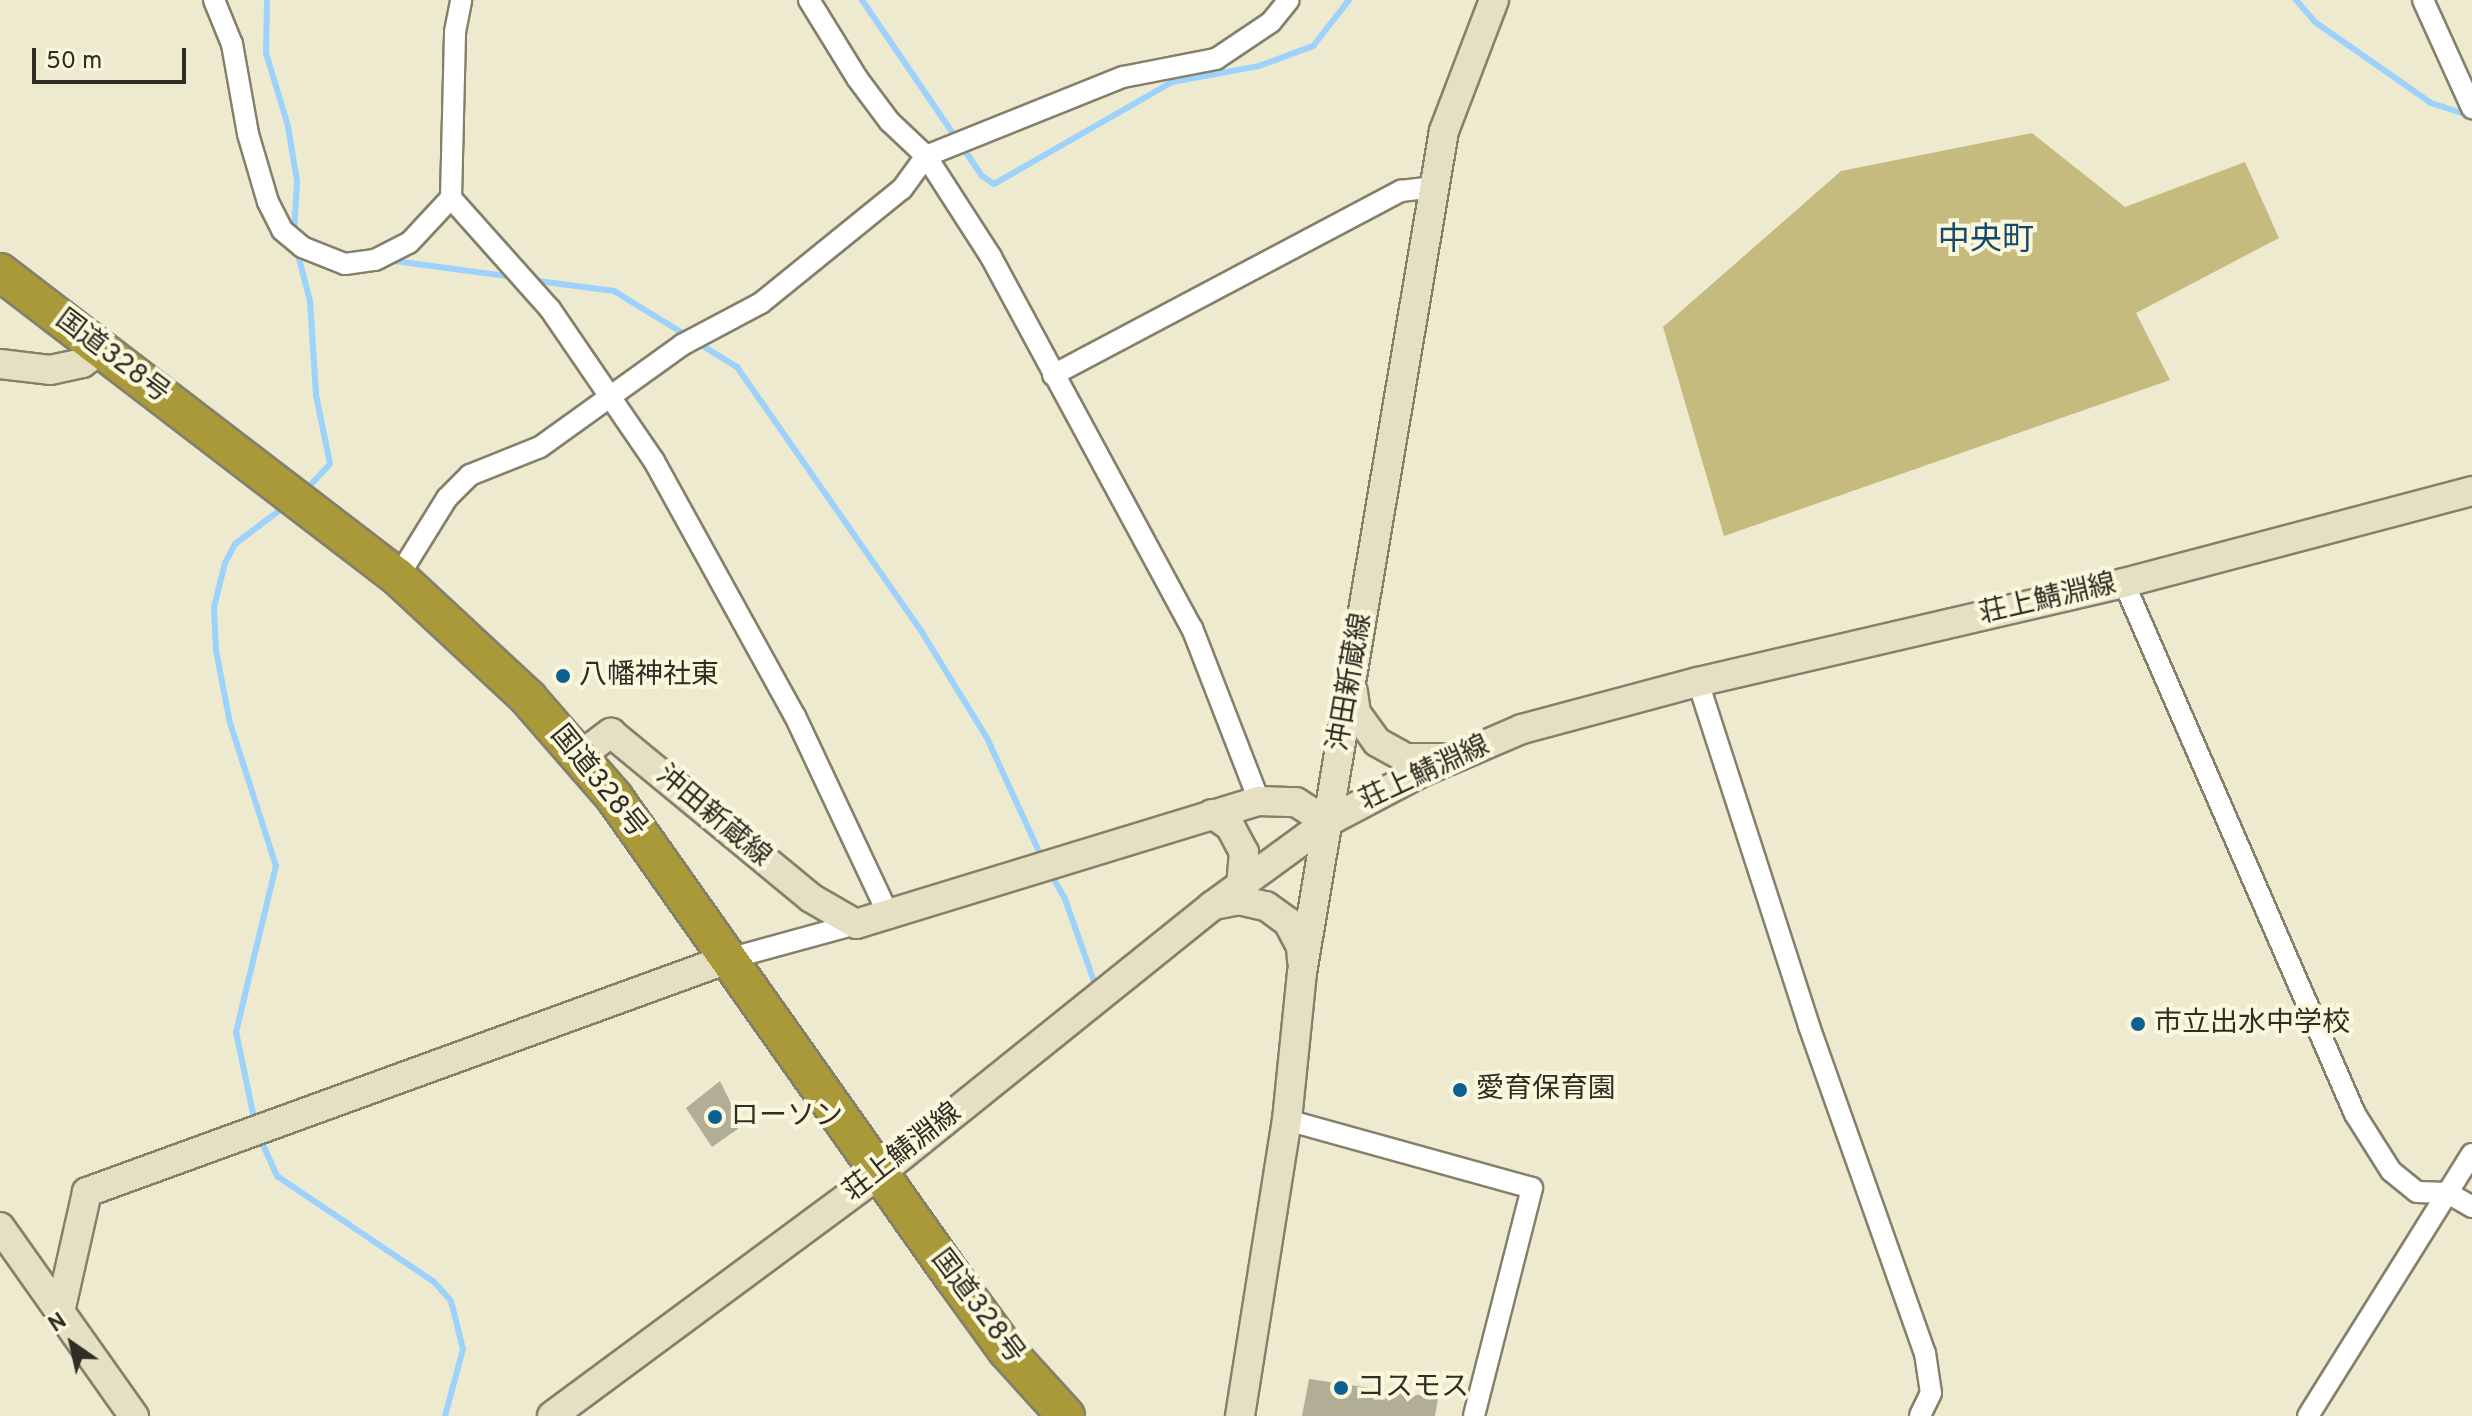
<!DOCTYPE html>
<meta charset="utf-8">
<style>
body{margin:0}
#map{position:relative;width:2472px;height:1416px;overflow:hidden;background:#eeead0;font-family:Overpass,"Noto Sans JP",sans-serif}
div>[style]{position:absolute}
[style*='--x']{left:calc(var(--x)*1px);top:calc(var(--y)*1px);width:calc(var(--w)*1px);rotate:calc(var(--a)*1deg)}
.green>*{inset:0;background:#c5bb7f}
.stream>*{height:6px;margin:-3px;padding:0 3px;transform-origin:3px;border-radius:3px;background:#9dd2fc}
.building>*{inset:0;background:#b2ae96}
.roads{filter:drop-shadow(2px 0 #84806a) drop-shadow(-2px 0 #84806a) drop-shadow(0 2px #84806a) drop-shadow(0 -2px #84806a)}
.street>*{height:20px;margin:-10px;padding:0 10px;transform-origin:10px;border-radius:10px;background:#fff}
.secondary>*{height:28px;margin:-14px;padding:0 14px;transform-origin:14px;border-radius:14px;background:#e5e0c4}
.highway>*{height:36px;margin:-18px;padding:0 18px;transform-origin:18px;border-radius:18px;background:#a99939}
.dots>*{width:22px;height:22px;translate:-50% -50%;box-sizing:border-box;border:4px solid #fbf7dd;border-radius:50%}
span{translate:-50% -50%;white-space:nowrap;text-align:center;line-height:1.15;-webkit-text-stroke:8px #fbf7dd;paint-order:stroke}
.street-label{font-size:28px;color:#2f2e24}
.poi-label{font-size:28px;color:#2f2e24}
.left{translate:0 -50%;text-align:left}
.quarter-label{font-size:32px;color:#15496c}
.north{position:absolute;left:32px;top:1304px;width:80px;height:80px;-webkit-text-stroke:6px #fbf7dd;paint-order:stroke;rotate:326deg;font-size:22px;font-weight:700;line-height:32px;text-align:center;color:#2f2e24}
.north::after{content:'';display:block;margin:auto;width:28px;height:36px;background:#2f2e24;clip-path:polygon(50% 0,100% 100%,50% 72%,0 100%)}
.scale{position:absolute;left:32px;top:48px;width:154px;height:36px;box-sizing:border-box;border:4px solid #2f2e24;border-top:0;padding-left:10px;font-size:24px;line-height:28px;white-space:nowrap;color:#2f2e24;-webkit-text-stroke:6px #fbf7dd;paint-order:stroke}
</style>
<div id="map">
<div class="green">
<i style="clip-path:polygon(2032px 133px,2125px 207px,2245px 162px,2279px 238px,2136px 313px,2170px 380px,1724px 536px,1663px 327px,1841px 171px)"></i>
</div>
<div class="stream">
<i style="--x:267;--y:0;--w:53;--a:91.1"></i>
<i style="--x:266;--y:53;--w:76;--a:73.2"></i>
<i style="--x:288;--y:126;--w:56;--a:80.7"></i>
<i style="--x:297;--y:181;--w:51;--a:93.4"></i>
<i style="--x:862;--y:0;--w:213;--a:55.7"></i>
<i style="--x:982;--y:176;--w:14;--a:34"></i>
<i style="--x:994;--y:184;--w:205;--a:-29.8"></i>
<i style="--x:1172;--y:82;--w:88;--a:-10.4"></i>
<i style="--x:1259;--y:66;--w:58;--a:-20.3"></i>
<i style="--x:1313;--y:46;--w:58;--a:-52"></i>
<i style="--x:2296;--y:0;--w:29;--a:49"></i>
<i style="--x:2315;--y:22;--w:141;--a:34.9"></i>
<i style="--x:2431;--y:103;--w:40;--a:18"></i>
<i style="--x:297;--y:251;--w:52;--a:75.4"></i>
<i style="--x:310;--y:301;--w:94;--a:86.3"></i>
<i style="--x:316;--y:395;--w:70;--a:78.5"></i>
<i style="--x:330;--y:464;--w:35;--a:133"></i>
<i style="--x:387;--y:260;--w:129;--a:7.6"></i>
<i style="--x:530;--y:280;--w:85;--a:7.5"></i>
<i style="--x:614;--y:291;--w:88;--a:31.5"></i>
<i style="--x:698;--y:343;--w:46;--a:31.6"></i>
<i style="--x:737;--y:367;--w:325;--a:55.1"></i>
<i style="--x:923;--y:634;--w:122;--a:58.4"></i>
<i style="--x:987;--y:738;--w:132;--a:65.4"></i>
<i style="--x:1049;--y:871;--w:32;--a:60"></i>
<i style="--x:1065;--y:899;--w:96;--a:70.6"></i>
<i style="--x:255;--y:1123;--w:93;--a:-101.8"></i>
<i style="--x:236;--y:1032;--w:171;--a:-76.5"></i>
<i style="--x:276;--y:866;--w:150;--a:-107.8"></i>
<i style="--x:230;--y:723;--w:74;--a:-100.9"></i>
<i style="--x:216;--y:650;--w:43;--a:-92.7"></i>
<i style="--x:214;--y:607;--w:45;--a:-76"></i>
<i style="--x:225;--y:563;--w:21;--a:-62"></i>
<i style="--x:235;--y:544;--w:61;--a:-37.1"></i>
<i style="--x:260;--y:1138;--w:42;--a:65.9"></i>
<i style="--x:277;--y:1176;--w:189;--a:34"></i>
<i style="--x:434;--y:1282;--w:25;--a:48"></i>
<i style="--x:451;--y:1301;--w:49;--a:76"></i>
<i style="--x:463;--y:1349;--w:69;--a:105"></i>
</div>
<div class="building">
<i style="clip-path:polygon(720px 1081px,742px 1126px,712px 1147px,686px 1108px)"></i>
<i style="clip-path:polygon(1309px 1379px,1438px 1398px,1435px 1416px,1302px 1416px)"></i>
</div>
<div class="roads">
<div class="street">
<i style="--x:214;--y:0;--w:48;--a:67.8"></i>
<i style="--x:232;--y:44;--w:91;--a:79.9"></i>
<i style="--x:248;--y:134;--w:71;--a:73.6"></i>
<i style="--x:268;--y:202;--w:31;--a:63"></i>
<i style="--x:282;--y:230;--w:26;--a:40"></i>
<i style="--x:302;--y:247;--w:46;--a:21.6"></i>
<i style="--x:345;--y:264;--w:30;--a:-8"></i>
<i style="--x:375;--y:260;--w:38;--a:-27"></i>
<i style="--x:409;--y:243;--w:62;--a:-47"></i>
<i style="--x:451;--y:198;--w:166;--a:-88.6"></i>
<i style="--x:455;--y:32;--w:33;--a:-79"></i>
<i style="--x:809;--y:0;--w:92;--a:58.4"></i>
<i style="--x:857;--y:78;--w:54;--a:53.3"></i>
<i style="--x:889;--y:121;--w:51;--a:43.4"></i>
<i style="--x:926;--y:156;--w:120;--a:57.2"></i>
<i style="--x:991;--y:257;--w:422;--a:61.6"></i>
<i style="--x:1192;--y:628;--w:186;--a:68.8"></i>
<i style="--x:2423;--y:0;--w:119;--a:65.6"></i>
<i style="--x:451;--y:198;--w:149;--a:48.3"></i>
<i style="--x:550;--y:309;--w:184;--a:55.6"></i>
<i style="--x:654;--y:461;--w:291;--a:61.1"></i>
<i style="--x:795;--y:716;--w:223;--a:64.8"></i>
<i style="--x:1053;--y:375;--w:394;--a:-27.9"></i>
<i style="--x:1401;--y:191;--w:33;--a:-7"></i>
<i style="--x:398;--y:577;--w:93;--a:-58.2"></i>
<i style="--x:447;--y:498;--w:33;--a:-45"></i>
<i style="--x:470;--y:475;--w:75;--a:-21.8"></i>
<i style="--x:540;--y:447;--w:175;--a:-35.7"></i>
<i style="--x:682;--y:345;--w:89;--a:-28"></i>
<i style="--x:761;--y:303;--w:181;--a:-39"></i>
<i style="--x:902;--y:189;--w:41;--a:-54"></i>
<i style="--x:926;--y:156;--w:212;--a:-21.9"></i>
<i style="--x:1123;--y:77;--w:95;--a:-11"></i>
<i style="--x:1216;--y:59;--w:66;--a:-33.9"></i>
<i style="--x:1271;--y:22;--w:28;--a:-51"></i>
<i style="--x:2124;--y:583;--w:579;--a:66.49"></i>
<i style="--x:2355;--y:1114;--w:67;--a:57.7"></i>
<i style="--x:2391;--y:1171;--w:33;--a:39"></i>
<i style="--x:2417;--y:1192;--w:31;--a:2"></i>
<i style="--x:2448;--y:1193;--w:28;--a:30"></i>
<i style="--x:1698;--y:682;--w:361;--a:72.1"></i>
<i style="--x:1809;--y:1026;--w:347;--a:70.5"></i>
<i style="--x:1925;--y:1353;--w:40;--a:81.5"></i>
<i style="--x:1931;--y:1393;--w:25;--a:116"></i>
<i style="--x:728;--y:959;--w:133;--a:-15.3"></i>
<i style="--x:1287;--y:1120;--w:254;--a:15.5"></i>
<i style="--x:1532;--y:1188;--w:235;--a:104.3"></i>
<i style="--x:2308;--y:1416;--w:309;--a:-58"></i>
</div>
<div class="secondary">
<i style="--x:0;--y:364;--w:50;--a:6.8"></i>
<i style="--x:50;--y:370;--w:33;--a:-12"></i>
<i style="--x:82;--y:363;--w:24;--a:-35"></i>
<i style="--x:1353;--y:692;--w:21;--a:82"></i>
<i style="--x:1356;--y:713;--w:36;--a:54"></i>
<i style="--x:1377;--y:742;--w:33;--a:29"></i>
<i style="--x:1406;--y:758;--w:40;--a:0"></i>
<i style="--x:580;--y:756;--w:39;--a:-37"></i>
<i style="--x:611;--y:733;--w:259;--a:39.5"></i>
<i style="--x:811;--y:898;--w:52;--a:30"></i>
<i style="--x:856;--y:924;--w:421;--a:-17"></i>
<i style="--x:1259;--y:801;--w:37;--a:2"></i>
<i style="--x:1296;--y:802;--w:37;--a:33"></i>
<i style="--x:1212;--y:814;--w:22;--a:34"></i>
<i style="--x:1230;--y:826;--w:30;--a:62"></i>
<i style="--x:1244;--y:852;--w:33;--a:95"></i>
<i style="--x:1214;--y:905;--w:25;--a:-11"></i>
<i style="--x:1239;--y:900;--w:28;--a:13"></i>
<i style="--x:1266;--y:906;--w:27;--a:36"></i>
<i style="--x:1288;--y:922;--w:27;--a:62"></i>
<i style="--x:1301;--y:946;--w:14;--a:86"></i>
<i style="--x:0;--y:1227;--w:232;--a:54.7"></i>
<i style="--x:60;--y:1312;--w:123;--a:-77.3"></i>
<i style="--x:87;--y:1192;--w:682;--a:-19.98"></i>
<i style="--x:552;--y:1416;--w:408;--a:-36.5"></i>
<i style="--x:880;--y:1173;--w:426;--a:-38.8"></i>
<i style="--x:1212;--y:906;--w:142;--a:-36.1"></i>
<i style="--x:1327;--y:822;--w:107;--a:-27.8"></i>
<i style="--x:1422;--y:772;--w:109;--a:-23.3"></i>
<i style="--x:1522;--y:729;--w:182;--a:-15"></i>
<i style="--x:1698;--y:682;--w:437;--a:-13.1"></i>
<i style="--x:2124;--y:583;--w:360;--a:-14.8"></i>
<i style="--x:1240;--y:1416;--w:300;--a:-81"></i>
<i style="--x:1287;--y:1120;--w:148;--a:-84.2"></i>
<i style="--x:1302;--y:973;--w:854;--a:-80.43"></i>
<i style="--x:1444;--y:131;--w:140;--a:-69.1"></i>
</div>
<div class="highway">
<i style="--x:0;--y:272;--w:501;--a:37.46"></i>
<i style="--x:398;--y:577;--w:178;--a:42.9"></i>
<i style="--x:528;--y:698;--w:131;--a:49"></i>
<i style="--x:614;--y:797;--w:584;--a:54.76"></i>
<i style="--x:951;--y:1274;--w:95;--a:54"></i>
<i style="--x:1007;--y:1351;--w:88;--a:47.8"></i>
</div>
</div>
<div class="dots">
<i style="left:563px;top:676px;background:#0c6092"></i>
<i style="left:2138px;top:1024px;background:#0c6092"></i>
<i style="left:1460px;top:1090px;background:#0c6092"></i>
<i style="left:715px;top:1117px;background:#0c6092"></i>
<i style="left:1341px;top:1388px;background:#0c6092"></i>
</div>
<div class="street-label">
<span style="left:112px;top:357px;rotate:37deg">国道328号</span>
<span style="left:2048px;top:600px;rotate:-13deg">荘上鯖淵線</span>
<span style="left:1351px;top:682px;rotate:-80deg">沖田新蔵線</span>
<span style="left:1425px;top:774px;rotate:-25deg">荘上鯖淵線</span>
<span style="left:598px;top:782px;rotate:51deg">国道328号</span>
<span style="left:713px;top:817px;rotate:40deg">沖田新蔵線</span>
<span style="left:903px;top:1153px;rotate:-38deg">荘上鯖淵線</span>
<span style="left:977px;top:1307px;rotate:53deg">国道328号</span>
</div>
<div class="poi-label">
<span class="left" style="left:579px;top:676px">八幡神社東</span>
<span class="left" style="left:2154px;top:1024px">市立出水中学校</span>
<span class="left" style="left:1476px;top:1090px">愛育保育園</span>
<span class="left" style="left:731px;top:1117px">ローソン</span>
<span class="left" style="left:1357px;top:1388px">コスモス</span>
</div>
<div class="quarter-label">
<span style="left:1986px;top:241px">中央町</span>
</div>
<div class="north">N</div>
<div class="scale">50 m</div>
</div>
